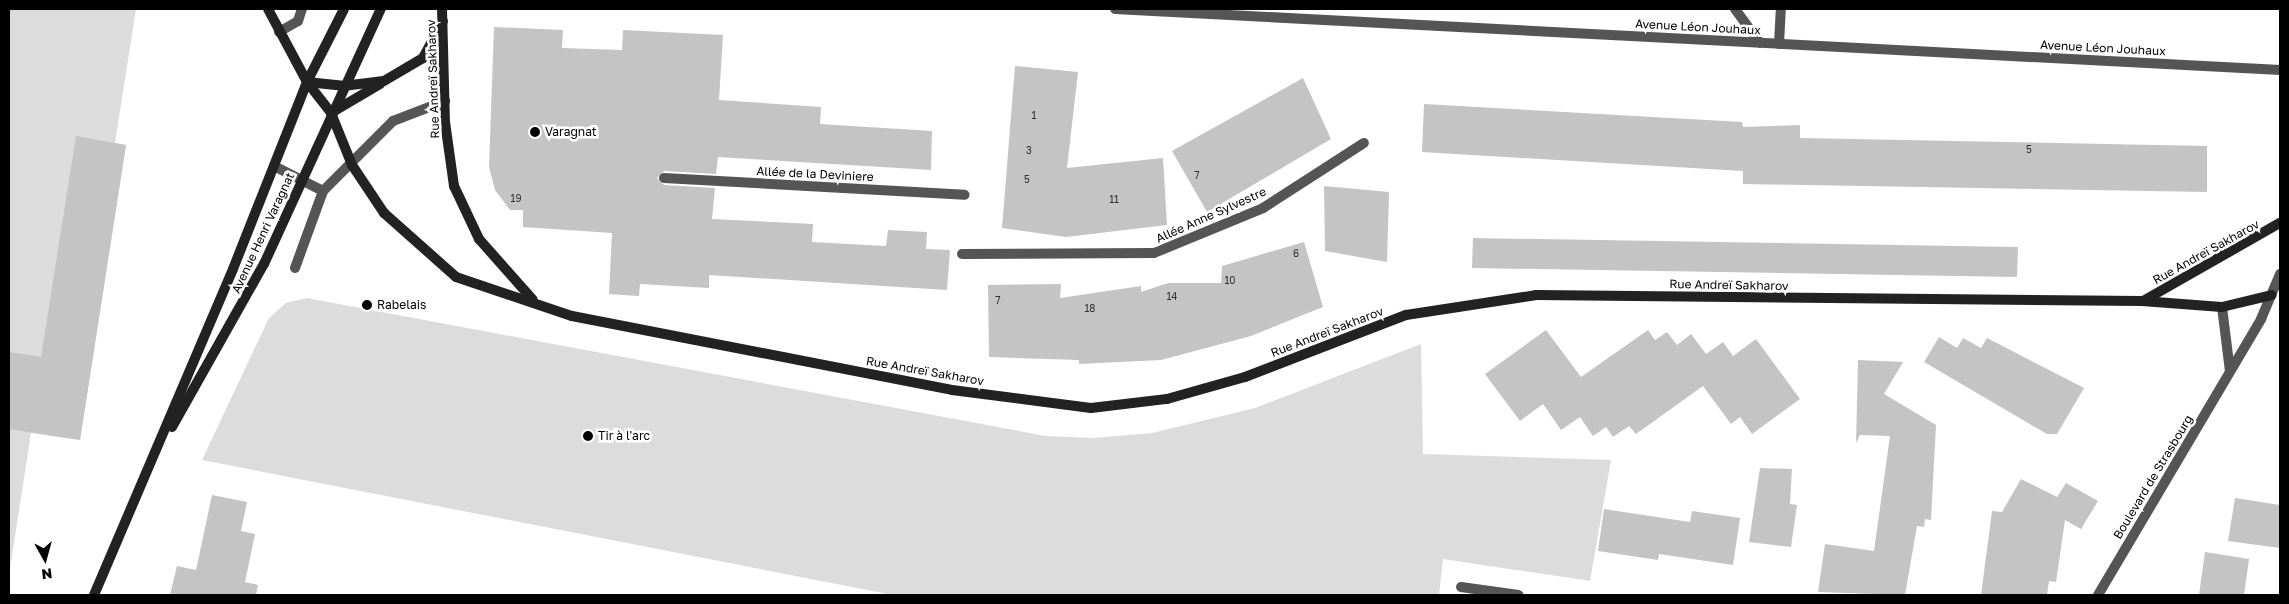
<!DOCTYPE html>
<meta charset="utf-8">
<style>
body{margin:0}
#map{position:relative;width:2289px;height:604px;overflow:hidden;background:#fff;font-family:"Golos Text",sans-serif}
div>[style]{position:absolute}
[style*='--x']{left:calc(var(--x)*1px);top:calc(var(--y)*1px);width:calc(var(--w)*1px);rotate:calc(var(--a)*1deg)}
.green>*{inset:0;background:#dcdcdc}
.building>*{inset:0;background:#c4c4c4}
.street>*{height:10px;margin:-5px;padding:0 5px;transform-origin:5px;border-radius:5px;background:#555}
.secondary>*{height:10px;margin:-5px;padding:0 5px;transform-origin:5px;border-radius:5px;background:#222}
.dots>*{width:14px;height:14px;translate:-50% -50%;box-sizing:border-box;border:2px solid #fff;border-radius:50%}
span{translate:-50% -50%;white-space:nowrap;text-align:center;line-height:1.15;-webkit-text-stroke:5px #fff;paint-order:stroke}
.number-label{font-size:10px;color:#313131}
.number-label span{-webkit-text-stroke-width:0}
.street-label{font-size:12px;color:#000}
.poi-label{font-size:12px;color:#000}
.left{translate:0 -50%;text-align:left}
.frame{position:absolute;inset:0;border:10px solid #000;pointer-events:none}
.north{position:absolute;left:20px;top:534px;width:50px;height:50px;-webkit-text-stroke:4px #fff;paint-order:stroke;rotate:173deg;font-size:14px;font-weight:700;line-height:20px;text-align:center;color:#000}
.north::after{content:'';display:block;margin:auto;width:18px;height:22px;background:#000;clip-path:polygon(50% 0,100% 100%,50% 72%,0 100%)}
</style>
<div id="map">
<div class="green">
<i style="clip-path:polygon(9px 9px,136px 9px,115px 143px,126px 145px,80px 440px,31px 433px,9px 575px)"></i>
<i style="clip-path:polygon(307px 298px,1046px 436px,1094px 438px,1152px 433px,1255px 408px,1421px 344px,1423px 454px,1611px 460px,1590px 581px,1443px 559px,1439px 595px,893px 595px,202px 460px,269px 318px,286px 303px)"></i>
</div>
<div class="building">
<i style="clip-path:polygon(494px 27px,563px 30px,562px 48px,622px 50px,623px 30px,723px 35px,719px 100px,821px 107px,820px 124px,932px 131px,931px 170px,718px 157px,716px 174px,664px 171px,657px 178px,664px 185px,715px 188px,712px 219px,813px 224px,812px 242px,886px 246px,888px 230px,927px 232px,926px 249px,950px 250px,947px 290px,709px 275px,709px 288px,640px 284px,639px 296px,609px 294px,612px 233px,523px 227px,523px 210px,510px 210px,495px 190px,489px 167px)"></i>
<i style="clip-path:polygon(1015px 66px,1078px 72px,1067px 168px,1163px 158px,1167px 225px,1066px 237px,1002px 228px)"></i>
<i style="clip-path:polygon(1303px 78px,1331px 139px,1207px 212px,1172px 151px)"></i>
<i style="clip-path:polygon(1424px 104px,1742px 122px,1743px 127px,1800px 125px,1800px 138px,2207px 146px,2207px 192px,1743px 184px,1743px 171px,1422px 152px)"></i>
<i style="clip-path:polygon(76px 136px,126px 145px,80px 440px,9px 429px,9px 352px,41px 357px)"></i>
<i style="clip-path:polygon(1324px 186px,1389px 192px,1387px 262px,1325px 251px)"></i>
<i style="clip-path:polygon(1473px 238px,2018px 247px,2017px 277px,1472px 268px)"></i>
<i style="clip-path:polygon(1304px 242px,1323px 307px,1251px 336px,1161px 360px,1079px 364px,1079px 360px,989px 357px,988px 285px,1061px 284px,1060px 298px,1141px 286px,1141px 292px,1168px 283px,1221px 283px,1222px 266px)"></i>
<i style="clip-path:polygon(1546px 330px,1581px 377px,1648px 330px,1655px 340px,1667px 332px,1677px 345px,1691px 334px,1706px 354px,1723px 342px,1733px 356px,1756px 339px,1800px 399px,1752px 434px,1740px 417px,1731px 424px,1703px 386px,1636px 434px,1629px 426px,1613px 437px,1606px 427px,1593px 436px,1580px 417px,1561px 430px,1543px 404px,1520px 421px,1485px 374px)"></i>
<i style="clip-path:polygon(1939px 337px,1957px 348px,1963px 338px,1981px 348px,1987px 338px,2084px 388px,2057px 434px,2047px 434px,1924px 362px)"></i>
<i style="clip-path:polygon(1858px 360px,1903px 362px,1884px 394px,1936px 425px,1931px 520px,1925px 519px,1924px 527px,1917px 526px,1905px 595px,1818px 592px,1825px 544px,1874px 551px,1890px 436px,1860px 435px,1856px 443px)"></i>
<i style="clip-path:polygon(1760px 468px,1792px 469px,1790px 504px,1797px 505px,1791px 547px,1749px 542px)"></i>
<i style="clip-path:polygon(2021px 479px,2057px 497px,2066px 483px,2098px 501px,2081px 529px,2065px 520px,2056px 582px,2049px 581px,2047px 595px,1981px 595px,1992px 511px,2002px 512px)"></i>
<i style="clip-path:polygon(212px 495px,247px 502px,241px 531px,255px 534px,245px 582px,258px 585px,256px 595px,170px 595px,177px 566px,196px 570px)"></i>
<i style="clip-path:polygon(2235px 498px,2280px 505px,2280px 548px,2228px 541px)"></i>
<i style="clip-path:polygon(1604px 509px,1690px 522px,1692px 511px,1740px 518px,1733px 565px,1659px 554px,1658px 560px,1598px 551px)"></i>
<i style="clip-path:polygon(2205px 552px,2249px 559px,2244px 595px,2199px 595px)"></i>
</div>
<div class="street">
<i style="--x:1115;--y:9;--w:1167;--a:3"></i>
<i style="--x:1735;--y:9;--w:42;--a:53.7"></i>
<i style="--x:279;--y:32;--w:22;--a:-30"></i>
<i style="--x:298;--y:21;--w:13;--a:-72"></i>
<i style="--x:1779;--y:44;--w:35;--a:-87"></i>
<i style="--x:274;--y:166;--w:55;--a:27"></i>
<i style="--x:664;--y:178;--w:301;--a:3.2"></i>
<i style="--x:962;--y:254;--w:192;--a:-0.3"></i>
<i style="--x:1154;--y:253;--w:118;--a:-22.4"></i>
<i style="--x:1263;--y:208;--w:120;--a:-32.8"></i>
<i style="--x:295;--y:268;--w:82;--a:-70"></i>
<i style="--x:323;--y:191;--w:99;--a:-45"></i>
<i style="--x:393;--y:121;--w:56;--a:-21"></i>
<i style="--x:2222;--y:307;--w:64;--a:82.9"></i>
<i style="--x:1461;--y:587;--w:58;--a:8"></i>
<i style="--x:2098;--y:595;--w:321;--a:-59.4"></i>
<i style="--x:2261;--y:319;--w:49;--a:-67.1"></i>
</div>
<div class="secondary">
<i style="--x:268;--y:9;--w:83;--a:61.9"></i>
<i style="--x:307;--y:82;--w:39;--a:52"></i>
<i style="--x:331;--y:113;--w:56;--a:68"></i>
<i style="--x:352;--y:165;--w:58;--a:56.3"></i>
<i style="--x:384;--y:213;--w:96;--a:41.6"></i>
<i style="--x:456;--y:277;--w:122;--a:18.6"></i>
<i style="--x:572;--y:316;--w:387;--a:11"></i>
<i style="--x:952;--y:390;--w:140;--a:7.4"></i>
<i style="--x:1091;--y:408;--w:77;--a:-6.8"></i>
<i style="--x:1167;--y:399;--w:81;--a:-15.8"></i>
<i style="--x:1245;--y:377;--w:173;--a:-21.1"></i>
<i style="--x:1406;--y:315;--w:132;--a:-8.7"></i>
<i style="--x:1536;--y:295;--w:606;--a:0.57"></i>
<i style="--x:2142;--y:301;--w:80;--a:4.3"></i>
<i style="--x:2222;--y:307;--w:51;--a:-13.5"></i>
<i style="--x:442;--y:9;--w:113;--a:88.5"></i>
<i style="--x:445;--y:122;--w:65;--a:82"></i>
<i style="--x:454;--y:186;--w:59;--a:64.7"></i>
<i style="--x:479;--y:239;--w:81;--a:48.5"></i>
<i style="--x:307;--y:82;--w:36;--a:6"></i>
<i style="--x:343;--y:86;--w:41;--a:-7"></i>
<i style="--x:384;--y:81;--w:45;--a:-30.5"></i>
<i style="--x:423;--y:58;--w:42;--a:-61.6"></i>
<i style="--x:331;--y:113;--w:57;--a:-30.6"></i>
<i style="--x:2143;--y:301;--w:158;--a:-29.7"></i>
<i style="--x:172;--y:427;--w:187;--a:-60.6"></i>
<i style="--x:264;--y:264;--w:281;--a:-65.4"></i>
<i style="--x:94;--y:595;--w:354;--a:-66.9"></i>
<i style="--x:233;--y:269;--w:201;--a:-68.4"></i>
<i style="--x:307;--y:82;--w:82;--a:-63.1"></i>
</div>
<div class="dots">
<i style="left:535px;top:132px;background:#000"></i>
<i style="left:367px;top:305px;background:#000"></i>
<i style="left:588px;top:436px;background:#000"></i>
</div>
<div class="number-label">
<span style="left:1034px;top:116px">1</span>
<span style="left:2029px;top:150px">5</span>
<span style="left:1029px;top:151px">3</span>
<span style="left:1197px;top:176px">7</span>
<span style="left:1027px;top:180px">5</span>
<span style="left:516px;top:199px">19</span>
<span style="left:1114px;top:200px">11</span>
<span style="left:1296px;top:254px">6</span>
<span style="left:1230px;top:281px">10</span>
<span style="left:1172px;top:297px">14</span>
<span style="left:998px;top:301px">7</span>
<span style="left:1090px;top:309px">18</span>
</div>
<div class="street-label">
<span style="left:1698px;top:27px;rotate:3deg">Avenue Léon Jouhaux</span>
<span style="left:2103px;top:48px;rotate:3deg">Avenue Léon Jouhaux</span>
<span style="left:433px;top:79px;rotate:-92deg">Rue Andreï Sakharov</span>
<span style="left:815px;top:174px;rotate:3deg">Allée de la Deviniere</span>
<span style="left:1211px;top:215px;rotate:-24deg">Allée Anne Sylvestre</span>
<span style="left:263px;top:233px;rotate:-65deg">Avenue Henri Varagnat</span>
<span style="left:2206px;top:252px;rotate:-29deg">Rue Andreï Sakharov</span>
<span style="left:1729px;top:285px;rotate:1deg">Rue Andreï Sakharov</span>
<span style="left:1327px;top:332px;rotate:-21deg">Rue Andreï Sakharov</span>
<span style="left:925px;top:371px;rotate:10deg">Rue Andreï Sakharov</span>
<span style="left:2153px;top:477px;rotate:-59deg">Boulevard de Strasbourg</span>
</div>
<div class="poi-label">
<span class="left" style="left:545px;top:132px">Varagnat</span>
<span class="left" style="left:377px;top:305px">Rabelais</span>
<span class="left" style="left:598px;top:436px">Tir à l'arc</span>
</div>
<div class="frame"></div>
<div class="north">N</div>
</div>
